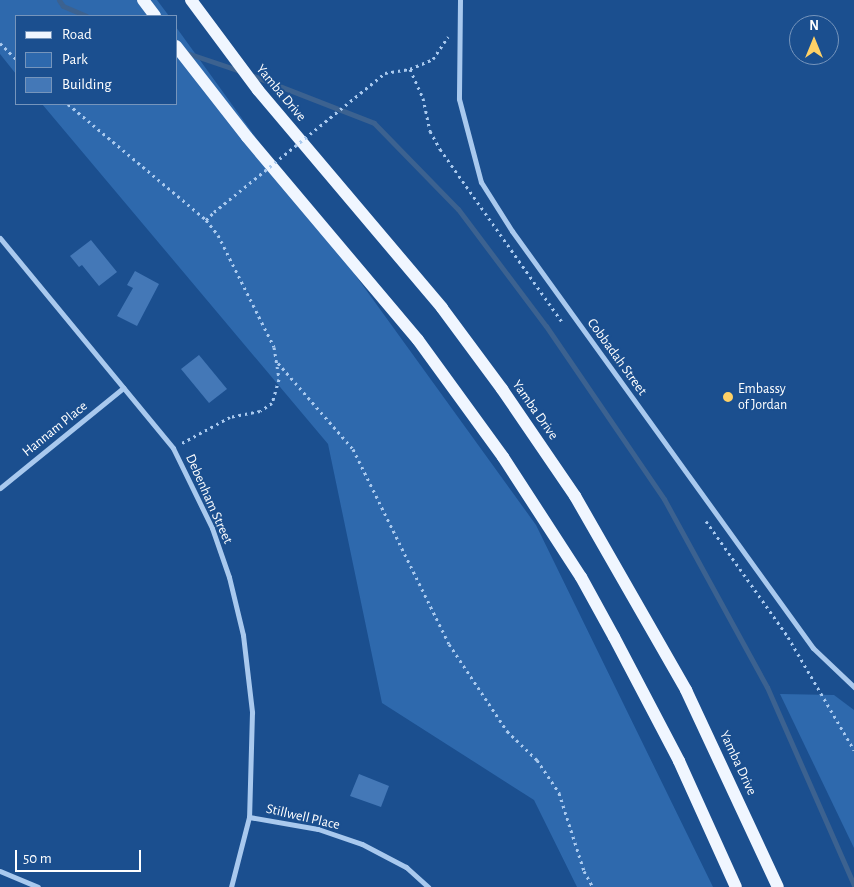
<!DOCTYPE html>
<style>
body{margin:0}
#map{position:relative;width:854px;height:887px;overflow:hidden;background:#1b4f8f;font-family:"Alegreya Sans",sans-serif}
div>[style]{position:absolute}
[style*='--x']{left:calc(var(--x)*1px);top:calc(var(--y)*1px);width:calc(var(--w)*1px);rotate:calc(var(--a)*1deg)}
.green>*{inset:0;background:#2e69ad}
.stream>*{height:5px;margin:-2.5px;padding:0 2.5px;transform-origin:2.5px;border-radius:2.5px;background:#3c6290}
.building>*{inset:0;background:#4478b7}
.path>*{height:3px;margin-top:-1.5px;transform-origin:0;background:repeating-linear-gradient(90deg,#a9c9ee 0 2.5px,transparent 0 6.5px)}
.street>*{height:5px;margin:-2.5px;padding:0 2.5px;transform-origin:2.5px;border-radius:2.5px;background:#a9c9ee}
.primary>*{height:12px;margin:-6px;padding:0 6px;transform-origin:6px;border-radius:6px;background:#f0f6ff}
.path-bridge>*{height:3px;margin-top:-1.5px;transform-origin:0;background:repeating-linear-gradient(90deg,#a9c9ee 0 2.5px,transparent 0 6.5px)}
.dots>*{width:14px;height:14px;translate:-50% -50%;box-sizing:border-box;border:2px solid #1b4f8f;border-radius:50%}
span{translate:-50% -50%;white-space:nowrap;text-align:center;line-height:1.15;-webkit-text-stroke:4px #1b4f8f;paint-order:stroke}
.street-label{font-size:14px;color:#fff}
.poi-label{font-size:14px;color:#fff}
.left{translate:0 -50%;text-align:left}
.legend{position:absolute;left:15px;top:15px;width:162px;height:90px;box-sizing:border-box;background:#1b4f8f;border:1px solid #7695bc;margin:0;padding:6px 9px;list-style:none;font-size:15px;color:#fff}
.legend li{display:flex;align-items:center;gap:10px;height:25px}
.legend b{width:25px;border:1px solid #7695bc}
.north{position:absolute;left:789px;top:15px;width:50px;height:50px;box-sizing:border-box;background:#1b4f8f;border:1px solid #7695bc;border-radius:50%;rotate:0deg;font-size:14px;font-weight:700;line-height:20px;text-align:center;color:#fff}
.north::after{content:'';display:block;margin:auto;width:18px;height:22px;background:#ffd166;clip-path:polygon(50% 0,100% 100%,50% 72%,0 100%)}
.scale{position:absolute;left:15px;top:850px;width:126px;height:22px;box-sizing:border-box;border:2px solid #fff;border-top:0;padding-left:6px;font-size:15px;line-height:18px;white-space:nowrap;color:#fff;-webkit-text-stroke:4px #1b4f8f;paint-order:stroke}
</style>
<div id="map">
<div class="green">
<i style="clip-path:polygon(0 0,157px 0,169px 16px,16px 16px,16px 74px,0 54px)"></i>
<i style="clip-path:polygon(176px 27px,536px 525px,713px 887px,577px 887px,534px 800px,382px 703px,328px 444px,42px 104px,176px 104px)"></i>
<i style="clip-path:polygon(780px 694px,834px 695px,854px 710px,854px 848px)"></i>
</div>
<div class="stream">
<i style="--x:59;--y:0;--w:7;--a:56"></i>
<i style="--x:63;--y:6;--w:25;--a:23"></i>
<i style="--x:184;--y:52;--w:59;--a:18.7"></i>
<i style="--x:251;--y:75;--w:132;--a:21.3"></i>
<i style="--x:374;--y:123;--w:120;--a:45.7"></i>
<i style="--x:458;--y:209;--w:146;--a:53.1"></i>
<i style="--x:546;--y:326;--w:209;--a:55.7"></i>
<i style="--x:664;--y:499;--w:214;--a:61.3"></i>
<i style="--x:767;--y:687;--w:216;--a:66.3"></i>
</div>
<div class="building">
<i style="clip-path:polygon(91px 240px,117px 272px,99px 286px,82px 265px,79px 267px,70px 256px)"></i>
<i style="clip-path:polygon(135px 271px,159px 284px,137px 326px,117px 316px,133px 288px,127px 285px)"></i>
<i style="clip-path:polygon(199px 355px,227px 389px,209px 403px,181px 369px)"></i>
<i style="clip-path:polygon(359px 774px,389px 786px,381px 807px,350px 796px)"></i>
</div>
<div class="path">
<i style="--x:0;--y:43;--w:23;--a:45"></i>
<i style="--x:410;--y:69;--w:32;--a:66"></i>
<i style="--x:423;--y:98;--w:34;--a:78"></i>
<i style="--x:430;--y:131;--w:21;--a:61"></i>
<i style="--x:440;--y:149;--w:212;--a:54.8"></i>
<i style="--x:385;--y:73;--w:25;--a:-9"></i>
<i style="--x:410;--y:69;--w:25;--a:-23"></i>
<i style="--x:433;--y:59;--w:27;--a:-56"></i>
<i style="--x:68;--y:104;--w:180;--a:40"></i>
<i style="--x:206;--y:220;--w:19;--a:51"></i>
<i style="--x:218;--y:235;--w:125;--a:63.4"></i>
<i style="--x:274;--y:347;--w:32;--a:81"></i>
<i style="--x:279;--y:379;--w:25;--a:106"></i>
<i style="--x:272;--y:403;--w:14;--a:146"></i>
<i style="--x:260;--y:411;--w:31;--a:169"></i>
<i style="--x:230;--y:417;--w:57;--a:151.6"></i>
<i style="--x:206;--y:220;--w:11;--a:-45"></i>
<i style="--x:278;--y:363;--w:114;--a:48.9"></i>
<i style="--x:353;--y:449;--w:217;--a:63.8"></i>
<i style="--x:449;--y:644;--w:105;--a:56.3"></i>
<i style="--x:507;--y:731;--w:42;--a:44"></i>
<i style="--x:537;--y:760;--w:40;--a:56"></i>
<i style="--x:559;--y:793;--w:82;--a:72.2"></i>
<i style="--x:584;--y:871;--w:18;--a:61"></i>
<i style="--x:706;--y:521;--w:142;--a:54.7"></i>
<i style="--x:788;--y:637;--w:131;--a:59.7"></i>
</div>
<div class="street">
<i style="--x:460;--y:0;--w:99;--a:90.6"></i>
<i style="--x:459;--y:99;--w:86;--a:75.2"></i>
<i style="--x:481;--y:182;--w:58;--a:57.7"></i>
<i style="--x:512;--y:231;--w:514;--a:54.18"></i>
<i style="--x:813;--y:648;--w:57;--a:43.6"></i>
<i style="--x:0;--y:238;--w:272;--a:50.5"></i>
<i style="--x:173;--y:448;--w:89;--a:64"></i>
<i style="--x:212;--y:528;--w:52;--a:70.9"></i>
<i style="--x:229;--y:577;--w:60;--a:76.4"></i>
<i style="--x:243;--y:635;--w:78;--a:83.3"></i>
<i style="--x:252;--y:712;--w:105;--a:91.6"></i>
<i style="--x:249;--y:817;--w:72;--a:104.4"></i>
<i style="--x:0;--y:488;--w:159;--a:-39.1"></i>
<i style="--x:249;--y:817;--w:70;--a:9.9"></i>
<i style="--x:318;--y:829;--w:46;--a:18.8"></i>
<i style="--x:362;--y:844;--w:50;--a:27.6"></i>
<i style="--x:406;--y:867;--w:30;--a:42"></i>
<i style="--x:0;--y:871;--w:41;--a:22.8"></i>
</div>
<div class="primary">
<i style="--x:143;--y:0;--w:20;--a:53"></i>
<i style="--x:191;--y:0;--w:112;--a:53.3"></i>
<i style="--x:258;--y:90;--w:285;--a:49.8"></i>
<i style="--x:442;--y:308;--w:101;--a:53.5"></i>
<i style="--x:502;--y:389;--w:130;--a:55.7"></i>
<i style="--x:575;--y:496;--w:224;--a:60.2"></i>
<i style="--x:686;--y:690;--w:217;--a:65"></i>
<i style="--x:176;--y:46;--w:115;--a:52"></i>
<i style="--x:247;--y:137;--w:265;--a:49.9"></i>
<i style="--x:418;--y:340;--w:145;--a:54"></i>
<i style="--x:503;--y:457;--w:143;--a:57"></i>
<i style="--x:581;--y:577;--w:68;--a:61.2"></i>
<i style="--x:614;--y:637;--w:140;--a:62.3"></i>
<i style="--x:679;--y:761;--w:138;--a:65.7"></i>
</div>
<div class="path-bridge">
<i style="--x:214;--y:212;--w:220;--a:-39.1"></i>
</div>
<div class="dots">
<i style="left:728px;top:397px;background:#ffd166"></i>
</div>
<div class="street-label">
<span style="left:281px;top:93px;rotate:50deg">Yamba Drive</span>
<span style="left:617px;top:357px;rotate:54deg">Cobbadah Street</span>
<span style="left:535px;top:410px;rotate:55deg">Yamba Drive</span>
<span style="left:55px;top:429px;rotate:-39deg">Hannam Place</span>
<span style="left:209px;top:499px;rotate:66deg">Debenham Street</span>
<span style="left:738px;top:763px;rotate:65deg">Yamba Drive</span>
<span style="left:303px;top:817px;rotate:13deg">Stillwell Place</span>
</div>
<div class="poi-label">
<span class="left" style="left:738px;top:397px">Embassy<br>of Jordan</span>
</div>
<ul class="legend">
<li><b style="height:6px;background:#f0f6ff"></b>Road</li>
<li><b style="height:14px;background:#2e69ad"></b>Park</li>
<li><b style="height:14px;background:#4478b7"></b>Building</li>
</ul>
<div class="north">N</div>
<div class="scale">50 m</div>
</div>
